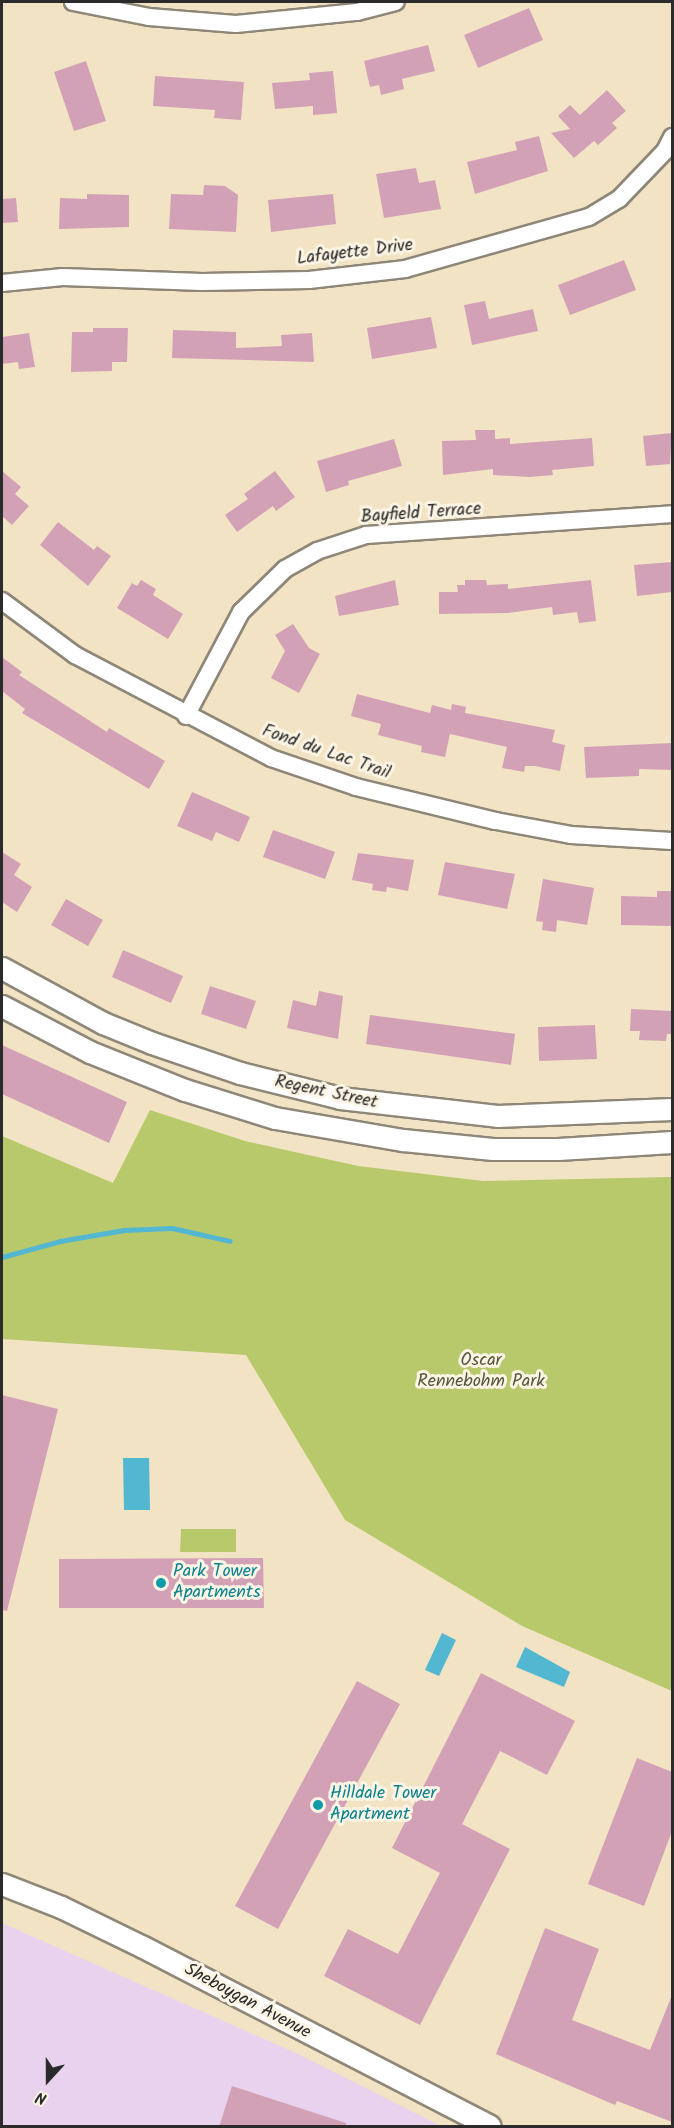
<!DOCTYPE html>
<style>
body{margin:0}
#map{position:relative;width:674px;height:2128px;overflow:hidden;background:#f2e3c5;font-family:Kalam,sans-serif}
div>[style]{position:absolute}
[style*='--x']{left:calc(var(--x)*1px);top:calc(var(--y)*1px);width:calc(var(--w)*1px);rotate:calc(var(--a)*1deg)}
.built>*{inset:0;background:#e9d2ed}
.green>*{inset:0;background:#b8c96c}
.water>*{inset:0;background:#53b7d1}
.stream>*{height:5px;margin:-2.5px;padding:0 2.5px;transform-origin:2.5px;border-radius:2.5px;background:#53b7d1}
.building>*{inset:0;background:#d3a1b6}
.roads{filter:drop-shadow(2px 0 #8e8778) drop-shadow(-2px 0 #8e8778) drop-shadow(0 2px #8e8778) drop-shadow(0 -2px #8e8778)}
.minor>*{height:16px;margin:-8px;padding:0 8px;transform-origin:8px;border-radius:8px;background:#fff}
.tertiary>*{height:21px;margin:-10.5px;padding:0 10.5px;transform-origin:10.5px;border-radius:10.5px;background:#fff}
.dots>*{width:16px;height:16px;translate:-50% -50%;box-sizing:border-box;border:3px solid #fcf5e5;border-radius:50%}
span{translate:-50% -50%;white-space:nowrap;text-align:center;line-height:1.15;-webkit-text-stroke:6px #fcf5e5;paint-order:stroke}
.street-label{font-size:18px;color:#2b2b2b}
.park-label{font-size:18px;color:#555a3e}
.culture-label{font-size:18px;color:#0d838f}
.left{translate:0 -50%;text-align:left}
.frame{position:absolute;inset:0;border:3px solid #2b2b2b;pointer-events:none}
.north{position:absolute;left:18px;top:2050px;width:60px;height:60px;-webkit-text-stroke:4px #fcf5e5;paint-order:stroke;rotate:201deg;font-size:16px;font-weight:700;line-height:24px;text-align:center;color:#2b2b2b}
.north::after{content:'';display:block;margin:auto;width:21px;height:27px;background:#2b2b2b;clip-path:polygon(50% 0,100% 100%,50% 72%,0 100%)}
</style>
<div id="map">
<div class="built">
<i style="clip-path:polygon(2px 1923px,298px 2054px,441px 2126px,2px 2126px)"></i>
</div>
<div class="green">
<i style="clip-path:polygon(150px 1110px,245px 1141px,358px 1166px,483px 1181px,672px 1177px,672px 1691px,522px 1626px,345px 1520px,246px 1355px,2px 1339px,2px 1136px,113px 1183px)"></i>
<i style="clip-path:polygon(181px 1529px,236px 1529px,236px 1552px,180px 1552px)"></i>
</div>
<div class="water">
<i style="clip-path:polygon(123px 1458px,149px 1458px,150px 1510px,124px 1510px)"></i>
<i style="clip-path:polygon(442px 1633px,456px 1640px,439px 1676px,425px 1670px)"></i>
<i style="clip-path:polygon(525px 1647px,570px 1672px,564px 1687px,516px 1667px)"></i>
</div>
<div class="stream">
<i style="--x:2;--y:1257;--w:60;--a:-15.4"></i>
<i style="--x:60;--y:1241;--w:65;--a:-9.8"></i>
<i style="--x:124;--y:1230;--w:48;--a:-2.4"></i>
<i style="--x:172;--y:1228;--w:59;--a:12.6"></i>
</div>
<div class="building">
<i style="clip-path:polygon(529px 8px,543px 40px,478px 68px,464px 35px)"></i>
<i style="clip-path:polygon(428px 45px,435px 71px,402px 79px,404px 89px,381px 95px,379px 85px,370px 87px,364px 61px)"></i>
<i style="clip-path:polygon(86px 61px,106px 121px,74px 131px,54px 72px)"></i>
<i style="clip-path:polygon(333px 71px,337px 113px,313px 115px,313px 106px,275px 109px,272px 83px,310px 80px,309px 73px)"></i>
<i style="clip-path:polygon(155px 76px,244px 82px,241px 120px,214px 118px,215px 110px,153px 106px)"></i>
<i style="clip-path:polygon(607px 90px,626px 111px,612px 123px,617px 128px,598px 145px,594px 141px,574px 158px,551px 133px,570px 129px,558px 116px,570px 105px,580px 115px)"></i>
<i style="clip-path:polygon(539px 136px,548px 171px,475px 194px,467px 162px,517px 150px,515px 142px)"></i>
<i style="clip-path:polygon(416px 168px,419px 183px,435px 180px,441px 209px,384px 218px,376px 174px)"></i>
<i style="clip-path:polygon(204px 185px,225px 186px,238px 195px,236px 232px,169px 229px,171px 194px,203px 195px)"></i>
<i style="clip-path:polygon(87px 194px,129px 195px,129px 227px,59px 229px,60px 198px,87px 199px)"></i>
<i style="clip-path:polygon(333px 194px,336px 224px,271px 232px,268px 200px)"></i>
<i style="clip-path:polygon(16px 198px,18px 222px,2px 223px,2px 199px)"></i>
<i style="clip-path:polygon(624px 260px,636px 290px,570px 315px,558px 285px)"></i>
<i style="clip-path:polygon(485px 301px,489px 319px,533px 309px,538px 331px,472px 345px,464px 305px)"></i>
<i style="clip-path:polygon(431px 317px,437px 348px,372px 359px,367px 328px)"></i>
<i style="clip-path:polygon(93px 328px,128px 328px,127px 362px,112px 362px,112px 371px,71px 372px,72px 332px,93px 332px)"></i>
<i style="clip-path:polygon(173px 330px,236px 332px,236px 348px,282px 346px,281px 335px,312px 333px,314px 362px,172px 358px)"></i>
<i style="clip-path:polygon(29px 333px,35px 367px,19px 369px,18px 362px,2px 364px,2px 337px)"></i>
<i style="clip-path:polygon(475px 430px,495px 430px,495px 439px,510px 438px,510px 444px,592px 438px,594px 466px,552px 470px,553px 475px,530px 477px,493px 475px,493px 469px,443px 475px,442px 441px,476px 440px)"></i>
<i style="clip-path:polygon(672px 433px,670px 464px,646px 466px,643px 436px)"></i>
<i style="clip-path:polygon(394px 439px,402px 466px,348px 481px,349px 485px,326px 492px,317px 461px)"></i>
<i style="clip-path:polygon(2px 471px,21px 487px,15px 494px,29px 506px,12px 525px,2px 516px)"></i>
<i style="clip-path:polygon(275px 471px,295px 497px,276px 511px,273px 506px,237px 532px,225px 515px,248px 499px,244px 494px)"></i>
<i style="clip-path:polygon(58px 522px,94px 550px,97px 546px,111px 556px,88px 586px,40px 545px)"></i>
<i style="clip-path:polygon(672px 562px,672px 592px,637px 596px,634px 565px)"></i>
<i style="clip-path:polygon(141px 580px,156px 589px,153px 595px,183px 614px,168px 639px,117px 608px,132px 583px,137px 586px)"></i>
<i style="clip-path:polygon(395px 580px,399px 605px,339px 616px,335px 596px)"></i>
<i style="clip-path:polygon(465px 580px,486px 580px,487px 585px,508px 584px,508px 589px,591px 580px,596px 621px,579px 623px,577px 612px,553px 615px,552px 607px,508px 613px,439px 614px,439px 592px,458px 592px,457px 585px,465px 585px)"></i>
<i style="clip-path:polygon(293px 624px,309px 648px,320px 654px,299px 693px,271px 678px,285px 651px,275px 635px)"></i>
<i style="clip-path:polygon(2px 657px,22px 672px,19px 675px,107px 732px,109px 728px,165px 761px,149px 789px,22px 713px,25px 709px,2px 691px)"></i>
<i style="clip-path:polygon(357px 694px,430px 713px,432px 705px,451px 710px,452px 704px,466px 707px,465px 713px,555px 730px,552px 742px,565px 745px,560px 771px,535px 766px,525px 766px,524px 772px,502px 768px,507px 747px,450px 734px,445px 757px,421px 752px,422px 746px,378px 735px,381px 724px,351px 716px)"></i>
<i style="clip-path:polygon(672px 743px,672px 770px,639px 769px,639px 776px,586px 778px,584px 747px)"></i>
<i style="clip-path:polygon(192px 792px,250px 817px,239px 842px,216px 832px,212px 841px,177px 826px)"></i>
<i style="clip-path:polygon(273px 830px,335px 852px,325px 879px,263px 857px)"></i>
<i style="clip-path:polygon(2px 852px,21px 864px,14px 875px,32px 887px,17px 912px,2px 902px)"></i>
<i style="clip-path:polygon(358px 853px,414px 860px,408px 891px,387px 887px,386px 892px,372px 890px,373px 884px,352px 880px)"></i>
<i style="clip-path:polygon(445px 862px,515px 874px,507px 909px,438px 895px)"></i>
<i style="clip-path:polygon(543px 879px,594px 888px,587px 925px,557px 920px,556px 932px,542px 930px,543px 922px,536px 921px)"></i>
<i style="clip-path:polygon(657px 891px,672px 891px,672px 926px,621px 925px,621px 896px,657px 897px)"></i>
<i style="clip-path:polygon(66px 899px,103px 920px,88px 946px,51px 925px)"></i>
<i style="clip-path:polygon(123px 950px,183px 976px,171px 1003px,112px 977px)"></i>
<i style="clip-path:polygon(210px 986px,256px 1001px,246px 1029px,201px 1014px)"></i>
<i style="clip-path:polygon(319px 991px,343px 996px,338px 1039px,287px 1028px,293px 1000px,316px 1006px)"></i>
<i style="clip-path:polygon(631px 1009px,672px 1011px,672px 1034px,667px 1034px,666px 1041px,639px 1040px,640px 1031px,630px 1031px)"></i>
<i style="clip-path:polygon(370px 1015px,515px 1034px,511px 1065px,366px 1044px)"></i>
<i style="clip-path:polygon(595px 1025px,597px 1059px,539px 1061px,538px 1027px)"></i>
<i style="clip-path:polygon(2px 1045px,127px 1102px,109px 1143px,2px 1094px)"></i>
<i style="clip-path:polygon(2px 1395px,58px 1409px,7px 1611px,2px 1610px)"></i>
<i style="clip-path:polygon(263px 1558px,264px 1608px,59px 1608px,59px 1559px)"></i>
<i style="clip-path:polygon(481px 1673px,575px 1721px,547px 1775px,500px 1751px,462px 1824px,510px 1849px,420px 2025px,324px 1976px,348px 1929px,398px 1954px,440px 1873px,392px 1848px)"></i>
<i style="clip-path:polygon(357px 1681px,400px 1704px,278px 1929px,235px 1906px)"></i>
<i style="clip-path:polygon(637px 1758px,672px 1772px,672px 1831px,644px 1906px,588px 1884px)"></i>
<i style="clip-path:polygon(545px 1928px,599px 1949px,572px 2020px,650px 2050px,672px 1995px,672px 2122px,617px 2101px,615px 2105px,496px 2054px)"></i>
<i style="clip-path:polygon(232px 2086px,346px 2123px,346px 2127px,219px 2127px)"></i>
</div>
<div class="roads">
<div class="minor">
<i style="--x:73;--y:2;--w:77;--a:11.2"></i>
<i style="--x:149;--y:17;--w:87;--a:4.6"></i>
<i style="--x:236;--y:24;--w:122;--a:-5.7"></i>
<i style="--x:357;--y:12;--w:40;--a:-14.4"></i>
<i style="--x:2;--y:283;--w:61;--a:-5.6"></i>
<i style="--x:63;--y:277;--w:139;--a:2.1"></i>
<i style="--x:202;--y:282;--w:107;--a:-1.1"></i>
<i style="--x:309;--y:280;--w:97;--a:-6.5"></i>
<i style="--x:405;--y:269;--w:191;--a:-15.8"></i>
<i style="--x:589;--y:217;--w:35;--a:-31"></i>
<i style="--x:619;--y:199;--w:66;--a:-46.2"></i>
<i style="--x:665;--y:151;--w:16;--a:-63"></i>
<i style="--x:2;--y:601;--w:91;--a:36.5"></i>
<i style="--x:75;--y:655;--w:221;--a:27.7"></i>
<i style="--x:271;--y:758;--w:90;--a:18.8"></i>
<i style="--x:356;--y:787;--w:144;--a:13.7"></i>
<i style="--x:496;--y:821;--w:76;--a:10.6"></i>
<i style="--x:571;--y:835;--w:101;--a:3.4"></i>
<i style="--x:186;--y:716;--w:118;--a:-62.1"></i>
<i style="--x:241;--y:612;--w:62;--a:-44.3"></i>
<i style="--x:285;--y:569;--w:37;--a:-29"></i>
<i style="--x:317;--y:551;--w:52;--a:-18.1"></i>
<i style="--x:366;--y:535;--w:307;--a:-3.9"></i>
</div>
<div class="tertiary">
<i style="--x:2;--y:968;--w:115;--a:28.6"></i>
<i style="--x:103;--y:1023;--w:53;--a:22.2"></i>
<i style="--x:152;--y:1043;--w:93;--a:18.8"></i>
<i style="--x:240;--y:1073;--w:103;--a:14"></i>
<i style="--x:340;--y:1098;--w:158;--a:6.5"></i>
<i style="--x:497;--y:1116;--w:175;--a:-2.3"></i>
<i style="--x:2;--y:1006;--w:99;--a:27.6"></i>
<i style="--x:90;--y:1052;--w:102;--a:21.8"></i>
<i style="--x:185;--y:1090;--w:94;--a:17.3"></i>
<i style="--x:275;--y:1118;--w:130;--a:9.8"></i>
<i style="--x:403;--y:1140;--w:90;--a:5.7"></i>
<i style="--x:493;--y:1149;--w:65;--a:0"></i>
<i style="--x:558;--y:1149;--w:114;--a:-3.5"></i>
<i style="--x:2;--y:1884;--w:63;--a:21.3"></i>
<i style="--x:61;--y:1907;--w:91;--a:26"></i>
<i style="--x:143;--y:1947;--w:390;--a:27.3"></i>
</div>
</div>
<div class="dots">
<i style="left:161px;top:1583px;background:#0f9aa8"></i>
<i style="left:318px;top:1805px;background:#0f9aa8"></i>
</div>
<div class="street-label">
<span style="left:355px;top:253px;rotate:-7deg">Lafayette Drive</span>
<span style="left:421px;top:514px;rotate:-4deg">Bayfield Terrace</span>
<span style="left:326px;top:753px;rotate:19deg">Fond du Lac Trail</span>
<span style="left:326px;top:1093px;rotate:12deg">Regent Street</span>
<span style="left:247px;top:2002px;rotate:28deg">Sheboygan Avenue</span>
</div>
<div class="park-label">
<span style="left:481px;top:1372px">Oscar<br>Rennebohm Park</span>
</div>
<div class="culture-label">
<span class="left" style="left:173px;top:1583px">Park Tower<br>Apartments</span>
<span class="left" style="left:330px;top:1805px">Hilldale Tower<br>Apartment</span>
</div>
<div class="frame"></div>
<div class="north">N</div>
</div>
